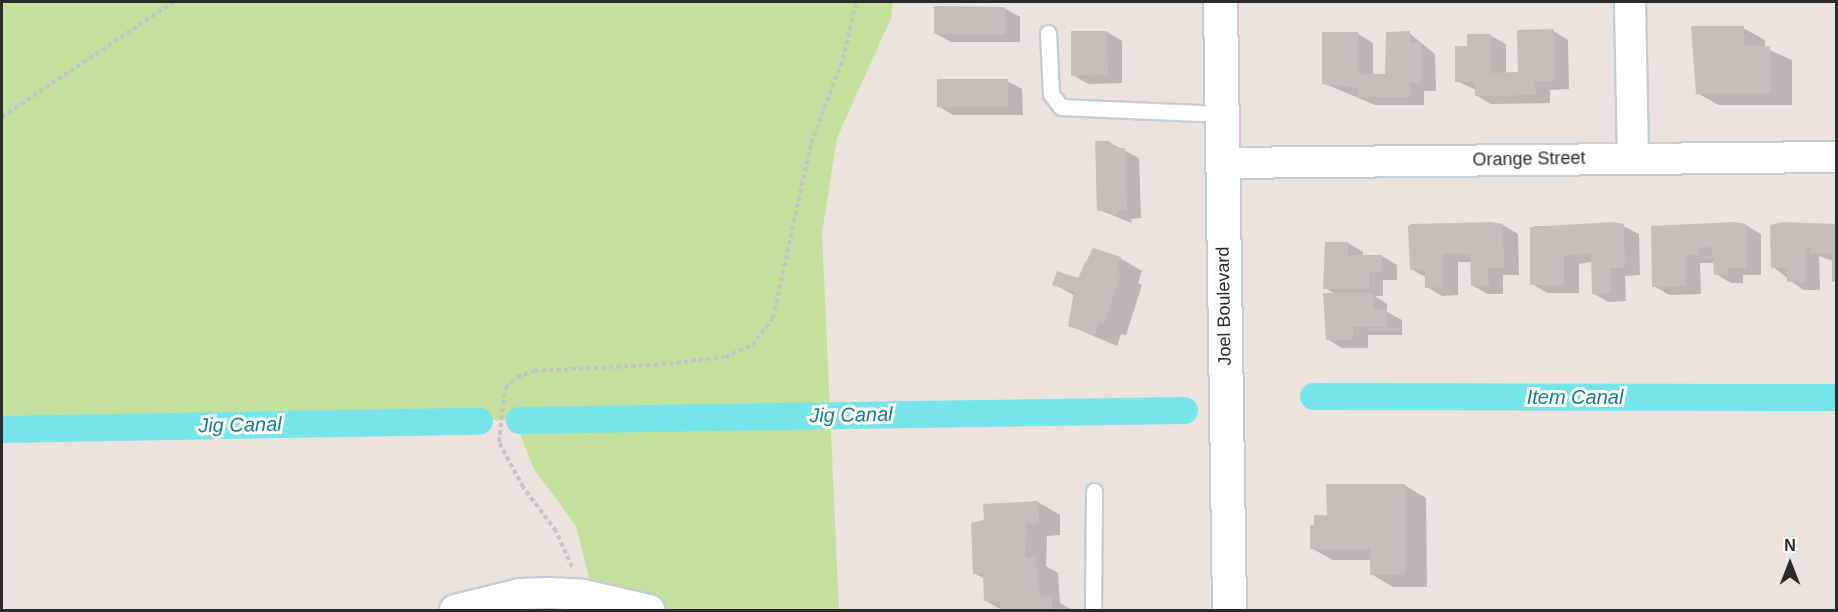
<!DOCTYPE html>
<style>
body{margin:0}
#map{position:relative;width:1838px;height:612px;overflow:hidden;background:#ece3de;font-family:Arial,sans-serif}
div>[style]{position:absolute}
[style*='--x']{left:calc(var(--x)*1px);top:calc(var(--y)*1px);width:calc(var(--w)*1px);rotate:calc(var(--a)*1deg)}
.green>*{inset:0;background:#c3e09d}
.shadow>*{inset:0;background:#0003}
.canal>*{height:27px;margin:-13.5px;padding:0 13.5px;transform-origin:13.5px;border-radius:13.5px;background:#76e5e9}
.building>*{inset:0;background:#c5beb9}
.path>*{height:4px;margin-top:-2px;transform-origin:0;background:repeating-linear-gradient(90deg,#c4c4c4 0 4.5px,transparent 0 7.5px)}
.roads{filter:drop-shadow(2px 0 #c6ccd4) drop-shadow(-2px 0 #c6ccd4) drop-shadow(0 2px #c6ccd4) drop-shadow(0 -2px #c6ccd4)}
.lane>*{height:15px;margin:-7.5px;padding:0 7.5px;transform-origin:7.5px;border-radius:7.5px;background:#fff}
.street>*{height:30px;margin:-15px;padding:0 15px;transform-origin:15px;border-radius:15px;background:#fff}
.secondary>*{height:33px;margin:-16.5px;padding:0 16.5px;transform-origin:16.5px;border-radius:16.5px;background:#fff}
span{translate:-50% -50%;white-space:nowrap;text-align:center;line-height:1.15;-webkit-text-stroke:6px #fff;paint-order:stroke}
.street-label{font-size:18px;color:#2b2b2b}
.water-label{font-size:20px;color:#138290;font-style:italic}
.frame{position:absolute;inset:0;border:3px solid #2b2b2b;pointer-events:none}
.north{position:absolute;left:1760px;top:534px;width:60px;height:60px;-webkit-text-stroke:4px #fff;paint-order:stroke;rotate:0deg;font-size:16px;font-weight:700;line-height:24px;text-align:center;color:#2b2b2b}
.north::after{content:'';display:block;margin:auto;width:21px;height:27px;background:#2b2b2b;clip-path:polygon(50% 0,100% 100%,50% 72%,0 100%)}
</style>
<div id="map">
<div class="green">
<i style="clip-path:polygon(2px 2px,893px 2px,891px 18px,837px 138px,822px 233px,839px 610px,441px 610px,579px 587px,589px 578px,576px 526px,534px 469px,521px 437px,521px 420px,2px 420px)"></i>
</div>
<div class="shadow">
<i style="clip-path:polygon(1004px 8px,1020px 17px,1020px 42px,951px 42px,935px 33px)"></i>
<i style="clip-path:polygon(1692px 28px,1743px 28px,1765px 40px,1765px 48px,1792px 60px,1792px 105px,1719px 105px,1697px 93px)"></i>
<i style="clip-path:polygon(1553px 31px,1568px 40px,1569px 89px,1550px 90px,1550px 103px,1491px 104px,1476px 95px,1476px 90px,1457px 81px,1469px 48px,1491px 36px,1506px 44px,1506px 74px,1520px 74px)"></i>
<i style="clip-path:polygon(1107px 32px,1122px 41px,1122px 83px,1088px 84px,1073px 75px)"></i>
<i style="clip-path:polygon(1409px 33px,1435px 54px,1436px 91px,1424px 91px,1424px 105px,1375px 105px,1323px 83px,1358px 34px,1373px 43px,1373px 75px,1386px 75px)"></i>
<i style="clip-path:polygon(1007px 81px,1022px 89px,1023px 115px,953px 115px,938px 106px)"></i>
<i style="clip-path:polygon(1108px 142px,1139px 158px,1141px 218px,1131px 219px,1132px 223px,1099px 210px)"></i>
<i style="clip-path:polygon(1742px 223px,1761px 234px,1761px 275px,1743px 275px,1743px 283px,1731px 283px,1716px 274px,1715px 263px,1700px 263px,1701px 294px,1669px 295px,1654px 286px,1652px 227px)"></i>
<i style="clip-path:polygon(1774px 224px,1836px 225px,1836px 283px,1833px 261px,1819px 256px,1820px 290px,1803px 290px,1773px 267px)"></i>
<i style="clip-path:polygon(1503px 225px,1518px 234px,1519px 275px,1503px 275px,1503px 294px,1487px 294px,1472px 285px,1472px 262px,1458px 262px,1458px 295px,1442px 296px,1427px 287px,1427px 278px,1411px 269px)"></i>
<i style="clip-path:polygon(1534px 226px,1623px 226px,1639px 234px,1640px 275px,1625px 276px,1626px 301px,1608px 302px,1593px 293px,1592px 262px,1579px 264px,1579px 293px,1547px 293px,1532px 284px)"></i>
<i style="clip-path:polygon(1348px 243px,1363px 252px,1363px 256px,1382px 256px,1397px 265px,1397px 280px,1383px 280px,1383px 296px,1375px 296px,1387px 304px,1387px 312px,1402px 320px,1402px 335px,1368px 335px,1368px 348px,1342px 348px,1327px 339px,1337px 295px,1325px 288px)"></i>
<i style="clip-path:polygon(1120px 258px,1142px 271px,1138px 283px,1142px 285px,1126px 335px,1121px 334px,1117px 346px,1070px 326px,1075px 296px,1054px 284px,1079px 280px,1085px 262px)"></i>
<i style="clip-path:polygon(1404px 485px,1426px 498px,1427px 587px,1393px 587px,1371px 574px,1371px 560px,1333px 560px,1311px 548px,1316px 526px,1328px 517px)"></i>
<i style="clip-path:polygon(1038px 502px,1060px 515px,1060px 535px,1047px 536px,1046px 566px,1058px 573px,1060px 603px,1073px 610px,1002px 610px,986px 601px,985px 579px,974px 573px,986px 522px)"></i>
</div>
<div class="canal">
<i style="--x:1313;--y:396;--w:523;--a:0.11"></i>
<i style="--x:519;--y:420;--w:665;--a:-0.86"></i>
<i style="--x:2;--y:429;--w:477;--a:-1"></i>
</div>
<div class="building">
<i style="clip-path:polygon(934px 6px,1005px 7px,1005px 34px,934px 34px)"></i>
<i style="clip-path:polygon(1691px 26px,1744px 26px,1744px 46px,1770px 46px,1771px 93px,1696px 94px)"></i>
<i style="clip-path:polygon(1554px 29px,1554px 81px,1535px 82px,1536px 95px,1475px 96px,1475px 82px,1455px 82px,1455px 46px,1467px 46px,1467px 34px,1491px 34px,1491px 73px,1518px 72px,1517px 30px)"></i>
<i style="clip-path:polygon(1071px 31px,1107px 31px,1108px 75px,1071px 76px)"></i>
<i style="clip-path:polygon(1410px 31px,1410px 43px,1421px 43px,1421px 83px,1410px 83px,1410px 97px,1358px 97px,1358px 88px,1322px 84px,1322px 32px,1358px 32px,1358px 74px,1385px 74px,1386px 32px)"></i>
<i style="clip-path:polygon(937px 79px,1008px 79px,1008px 107px,937px 107px)"></i>
<i style="clip-path:polygon(1095px 141px,1109px 141px,1115px 148px,1125px 148px,1127px 210px,1117px 211px,1117px 215px,1111px 215px,1111px 211px,1097px 211px)"></i>
<i style="clip-path:polygon(1492px 222px,1503px 224px,1504px 268px,1488px 268px,1489px 286px,1471px 286px,1470px 254px,1443px 254px,1443px 287px,1425px 288px,1425px 269px,1410px 270px,1408px 226px,1412px 224px)"></i>
<i style="clip-path:polygon(1613px 222px,1624px 224px,1625px 268px,1610px 268px,1611px 293px,1592px 294px,1591px 253px,1564px 256px,1564px 285px,1530px 285px,1530px 227px)"></i>
<i style="clip-path:polygon(1735px 222px,1746px 224px,1747px 268px,1729px 268px,1729px 275px,1714px 275px,1712px 247px,1699px 248px,1698px 233px,1699px 255px,1685px 255px,1686px 286px,1652px 287px,1651px 226px)"></i>
<i style="clip-path:polygon(1781px 222px,1836px 224px,1836px 282px,1832px 282px,1832px 254px,1810px 253px,1810px 247px,1805px 247px,1805px 282px,1787px 282px,1787px 268px,1771px 268px,1770px 225px)"></i>
<i style="clip-path:polygon(1325px 242px,1348px 242px,1348px 255px,1382px 255px,1382px 272px,1369px 272px,1369px 289px,1323px 289px)"></i>
<i style="clip-path:polygon(1093px 248px,1121px 257px,1117px 270px,1121px 272px,1104px 324px,1099px 323px,1095px 335px,1068px 326px,1074px 292px,1052px 285px,1057px 271px,1078px 278px)"></i>
<i style="clip-path:polygon(1323px 293px,1373px 293px,1373px 310px,1387px 310px,1387px 327px,1353px 327px,1353px 340px,1326px 340px)"></i>
<i style="clip-path:polygon(1326px 484px,1405px 484px,1405px 575px,1370px 575px,1370px 549px,1310px 549px,1310px 525px,1314px 525px,1314px 515px,1327px 515px)"></i>
<i style="clip-path:polygon(1038px 501px,1039px 523px,1026px 524px,1025px 557px,1036px 558px,1039px 595px,1052px 596px,1052px 610px,1000px 610px,1000px 601px,984px 601px,983px 574px,973px 574px,971px 523px,984px 520px,983px 504px)"></i>
</div>
<div class="path">
<i style="--x:2;--y:117;--w:206;--a:-33.9"></i>
<i style="--x:572;--y:567;--w:39;--a:-114"></i>
<i style="--x:556;--y:531;--w:55;--a:-126.9"></i>
<i style="--x:523;--y:487;--w:51;--a:-118.1"></i>
<i style="--x:499;--y:442;--w:54;--a:-83.7"></i>
<i style="--x:505;--y:388;--w:16;--a:-43"></i>
<i style="--x:517;--y:377;--w:18;--a:-19"></i>
<i style="--x:534;--y:371;--w:120;--a:-2.9"></i>
<i style="--x:654;--y:365;--w:71;--a:-6.4"></i>
<i style="--x:725;--y:357;--w:30;--a:-24"></i>
<i style="--x:752;--y:345;--w:34;--a:-52"></i>
<i style="--x:773;--y:318;--w:179;--a:-77.7"></i>
<i style="--x:811;--y:143;--w:90;--a:-69.1"></i>
<i style="--x:843;--y:59;--w:58;--a:-77.2"></i>
</div>
<div class="roads">
<div class="lane">
<i style="--x:1048;--y:33;--w:61;--a:87.2"></i>
<i style="--x:1051;--y:94;--w:16;--a:52"></i>
<i style="--x:1061;--y:107;--w:160;--a:2.5"></i>
<i style="--x:1093;--y:610;--w:119;--a:-89.5"></i>
</div>
<div class="street">
<i style="--x:1630;--y:2;--w:156;--a:88.9"></i>
<i style="--x:1222;--y:163;--w:614;--a:-0.56"></i>
<i style="--x:455;--y:610;--w:67;--a:-13.8"></i>
<i style="--x:520;--y:594;--w:29;--a:-2"></i>
<i style="--x:549;--y:593;--w:34;--a:3"></i>
<i style="--x:583;--y:595;--w:68;--a:12.8"></i>
</div>
<div class="secondary">
<i style="--x:1220;--y:2;--w:608;--a:89.15"></i>
</div>
</div>
<div class="street-label">
<span style="left:1529px;top:159px;rotate:-1deg">Orange Street</span>
<span style="left:1224px;top:306px;rotate:-91deg">Joel Boulevard</span>
</div>
<div class="water-label">
<span style="left:1575px;top:397px">Item Canal</span>
<span style="left:851px;top:415px;rotate:-1deg">Jig Canal</span>
<span style="left:240px;top:425px;rotate:-1deg">Jig Canal</span>
</div>
<div class="frame"></div>
<div class="north">N</div>
</div>
